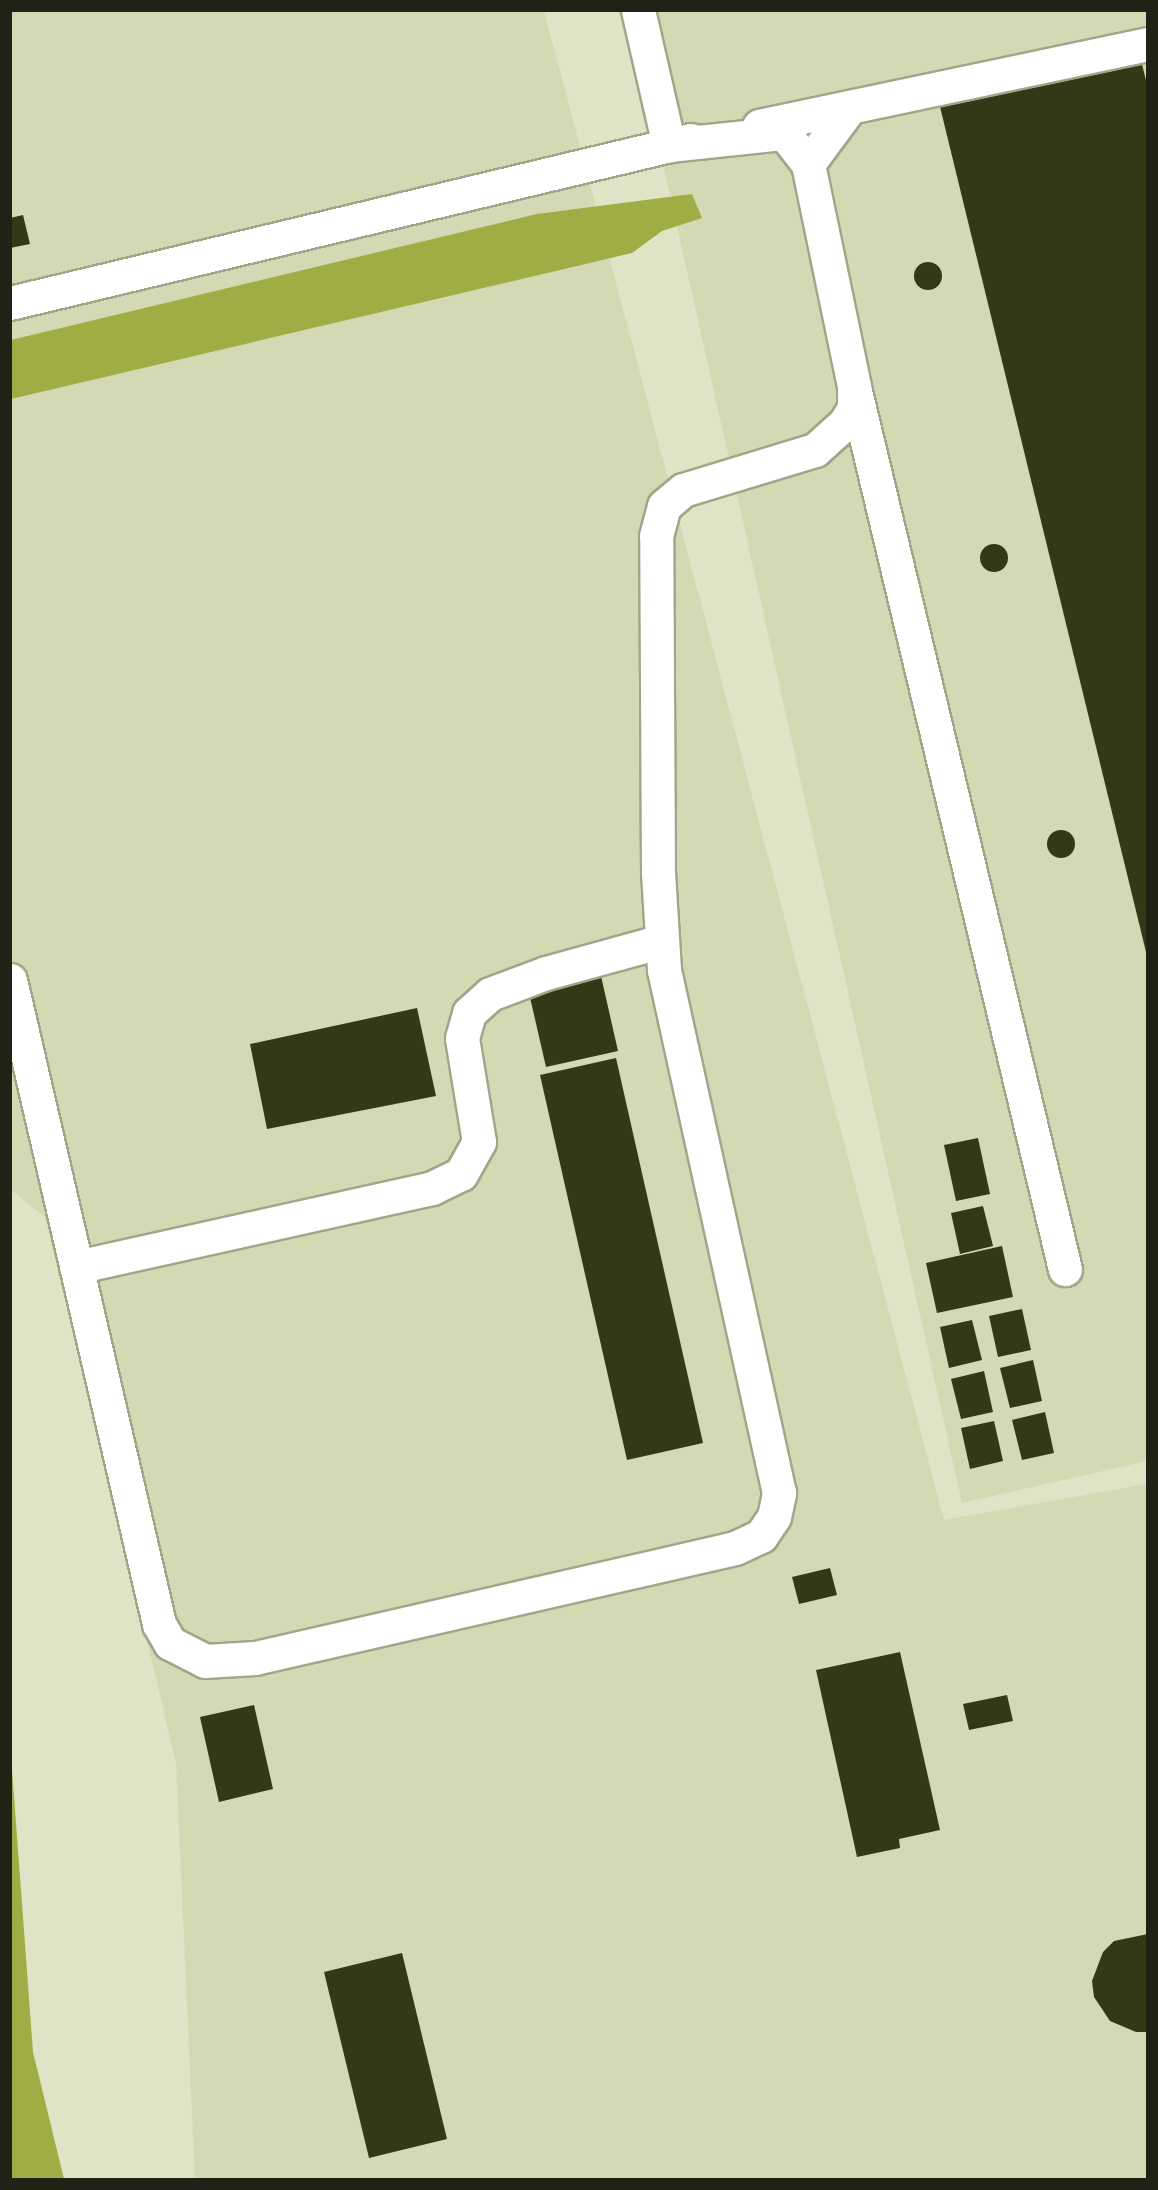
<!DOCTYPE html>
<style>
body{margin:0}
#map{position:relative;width:1158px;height:2190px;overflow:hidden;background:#dee4c5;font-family:Raleway,sans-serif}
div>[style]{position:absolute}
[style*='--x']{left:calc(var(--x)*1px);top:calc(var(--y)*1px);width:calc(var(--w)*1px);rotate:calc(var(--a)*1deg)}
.built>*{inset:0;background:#d2d9b3}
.water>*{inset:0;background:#a0ad44}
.building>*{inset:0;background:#343817}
.round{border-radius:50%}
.roads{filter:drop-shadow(2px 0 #a1a689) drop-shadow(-2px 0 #a1a689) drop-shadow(0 2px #a1a689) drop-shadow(0 -2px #a1a689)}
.minor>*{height:33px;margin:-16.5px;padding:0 16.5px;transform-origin:16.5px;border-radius:16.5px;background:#fff}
span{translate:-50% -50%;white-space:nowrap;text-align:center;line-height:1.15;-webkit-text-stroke:6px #ebf1d2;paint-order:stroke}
.frame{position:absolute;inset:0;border:12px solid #202216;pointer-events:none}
</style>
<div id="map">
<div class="built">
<i style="clip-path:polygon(10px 11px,544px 11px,944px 1520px,1147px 1484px,1147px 2179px,195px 2179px,176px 1762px,45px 1217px,11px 1190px)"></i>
<i style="clip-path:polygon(629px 11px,1147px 11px,1147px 1461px,962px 1503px)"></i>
</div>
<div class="water">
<i style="clip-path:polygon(692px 194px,702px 218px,662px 231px,632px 253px,11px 399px,11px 340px,537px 214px)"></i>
<i style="clip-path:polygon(10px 1742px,33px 2052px,64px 2179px,11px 2179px)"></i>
</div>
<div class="building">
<i style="clip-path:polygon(1133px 29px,1148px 88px,1147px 956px,933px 78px)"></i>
<i style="clip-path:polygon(23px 215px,30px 244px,10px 248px,10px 218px)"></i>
<i class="round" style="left:914px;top:262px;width:28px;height:28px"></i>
<i class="round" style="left:980px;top:544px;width:28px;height:28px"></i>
<i class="round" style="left:1047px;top:830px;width:28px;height:28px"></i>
<i style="clip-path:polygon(601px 976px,618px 1051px,546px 1067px,529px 993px)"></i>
<i style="clip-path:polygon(417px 1008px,436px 1096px,267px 1129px,250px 1044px)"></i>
<i style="clip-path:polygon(616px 1058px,703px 1443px,627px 1460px,540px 1075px)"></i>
<i style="clip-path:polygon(978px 1138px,990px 1194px,956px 1201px,944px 1145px)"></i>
<i style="clip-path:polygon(983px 1206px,993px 1246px,960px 1254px,951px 1213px)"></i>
<i style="clip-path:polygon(1002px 1246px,1013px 1297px,937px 1313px,926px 1263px)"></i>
<i style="clip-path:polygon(1022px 1309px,1031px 1350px,998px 1357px,989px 1316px)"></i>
<i style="clip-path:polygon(972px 1320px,982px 1360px,949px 1368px,940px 1327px)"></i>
<i style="clip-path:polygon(1033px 1360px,1042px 1401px,1010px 1408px,1000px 1368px)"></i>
<i style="clip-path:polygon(984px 1371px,993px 1412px,961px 1419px,951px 1379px)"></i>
<i style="clip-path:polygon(1045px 1412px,1054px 1453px,1022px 1460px,1012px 1420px)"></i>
<i style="clip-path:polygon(994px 1421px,1003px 1461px,970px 1469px,961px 1428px)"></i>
<i style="clip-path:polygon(830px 1568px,837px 1595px,799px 1604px,792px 1577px)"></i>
<i style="clip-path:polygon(900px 1652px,940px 1830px,899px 1839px,900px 1848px,857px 1857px,816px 1670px)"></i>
<i style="clip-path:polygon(1007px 1695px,1013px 1721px,969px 1730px,963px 1704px)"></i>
<i style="clip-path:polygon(254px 1705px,273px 1789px,219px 1802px,200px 1717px)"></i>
<i style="clip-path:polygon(1148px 1934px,1148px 2032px,1136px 2032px,1110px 2021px,1094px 1997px,1092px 1981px,1103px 1952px,1114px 1941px)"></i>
<i style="clip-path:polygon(402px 1953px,447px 2139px,369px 2158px,324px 1972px)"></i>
</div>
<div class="roads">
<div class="minor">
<i style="--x:638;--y:10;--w:139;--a:77.1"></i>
<i style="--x:669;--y:145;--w:116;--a:-6"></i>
<i style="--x:784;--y:133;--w:39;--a:52"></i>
<i style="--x:808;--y:164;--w:228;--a:78.3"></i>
<i style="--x:854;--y:387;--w:907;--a:76.55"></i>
<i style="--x:759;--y:126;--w:398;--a:-11.9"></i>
<i style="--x:808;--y:164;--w:71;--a:-53.6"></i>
<i style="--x:10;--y:303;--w:700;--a:-13.46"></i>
<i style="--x:10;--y:980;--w:661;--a:76.97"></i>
<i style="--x:159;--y:1624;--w:22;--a:60"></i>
<i style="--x:170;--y:1643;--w:39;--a:27"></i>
<i style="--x:205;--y:1661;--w:50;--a:-3.4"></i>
<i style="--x:255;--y:1658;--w:492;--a:-12.9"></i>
<i style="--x:735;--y:1548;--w:29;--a:-25"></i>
<i style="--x:761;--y:1536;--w:23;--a:-56"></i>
<i style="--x:774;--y:1517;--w:25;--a:-78"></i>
<i style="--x:779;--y:1493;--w:535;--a:-102.4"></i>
<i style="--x:664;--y:970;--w:97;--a:-93.5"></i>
<i style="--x:658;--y:873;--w:337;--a:-90.3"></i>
<i style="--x:656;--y:536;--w:31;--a:-75"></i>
<i style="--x:664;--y:506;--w:25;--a:-40"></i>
<i style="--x:683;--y:490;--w:138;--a:-16.9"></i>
<i style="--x:815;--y:450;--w:40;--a:-42"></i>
<i style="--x:845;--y:423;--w:17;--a:-59"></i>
<i style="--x:854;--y:408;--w:21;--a:-90"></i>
<i style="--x:76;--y:1267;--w:365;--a:-12.5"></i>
<i style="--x:432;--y:1188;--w:32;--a:-26"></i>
<i style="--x:461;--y:1174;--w:37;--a:-61"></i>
<i style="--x:479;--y:1142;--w:105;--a:-99.3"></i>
<i style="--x:462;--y:1038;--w:26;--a:-74"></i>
<i style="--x:469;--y:1013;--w:28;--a:-42"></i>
<i style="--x:490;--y:994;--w:60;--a:-20.6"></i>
<i style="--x:546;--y:973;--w:120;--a:-15.4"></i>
</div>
</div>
<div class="frame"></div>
</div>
